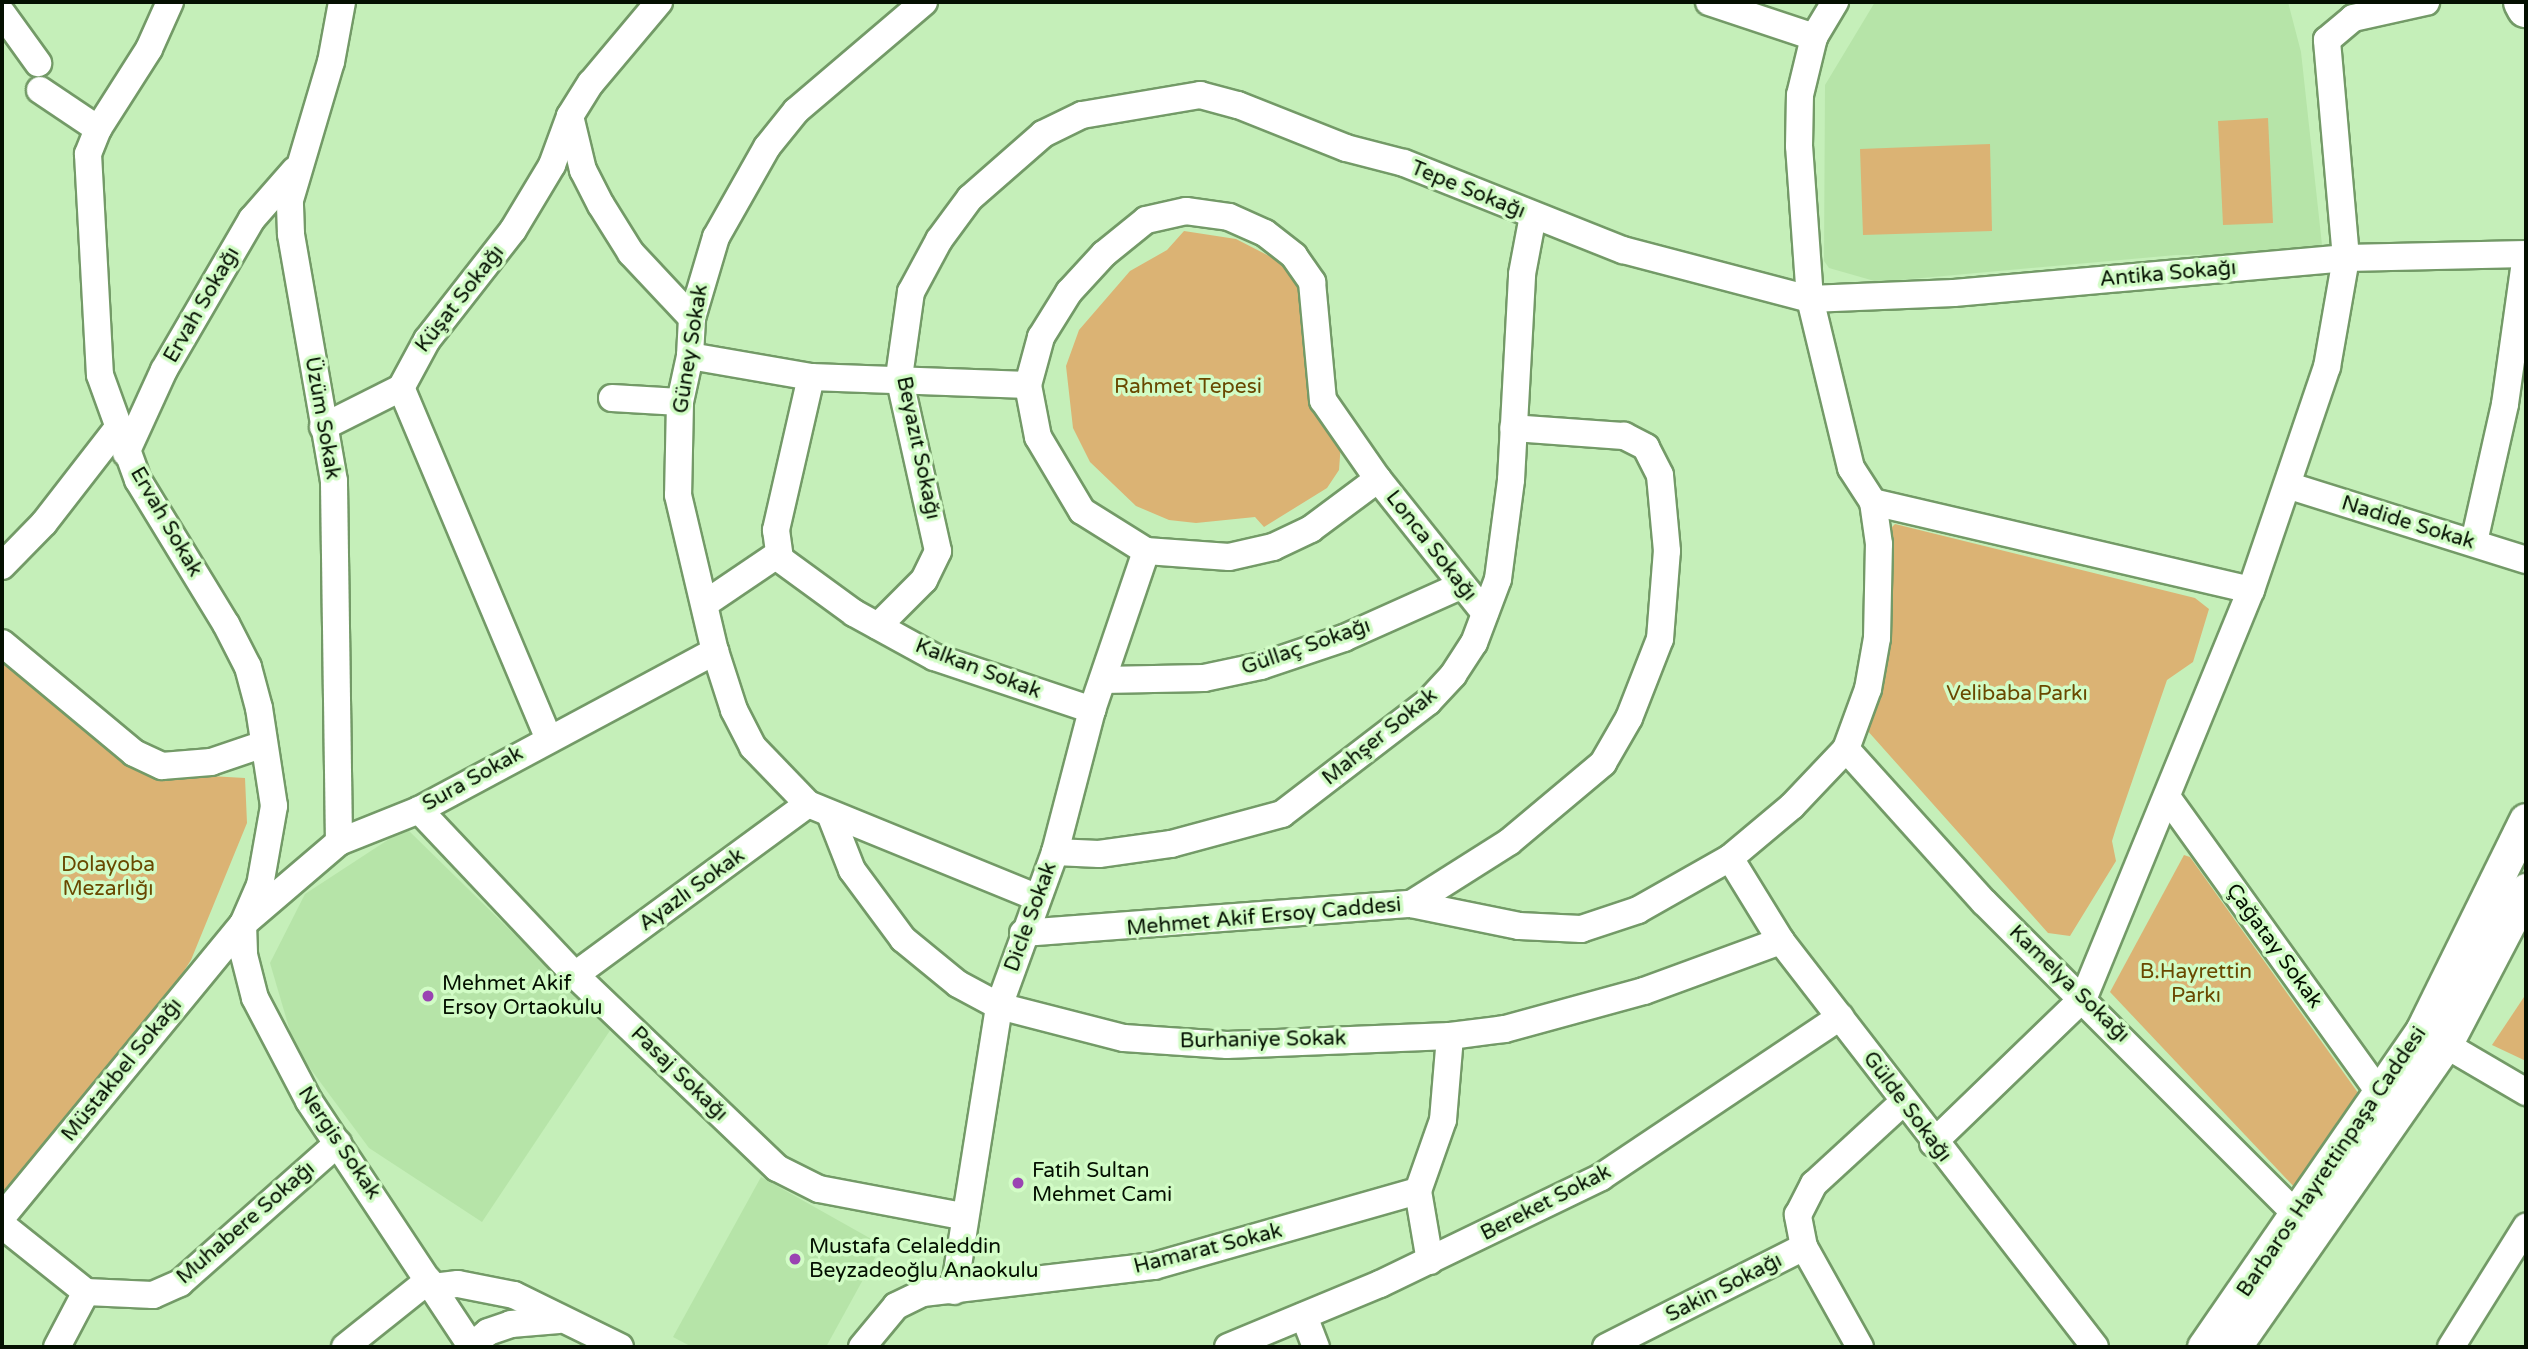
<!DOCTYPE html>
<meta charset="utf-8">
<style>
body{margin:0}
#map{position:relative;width:2528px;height:1349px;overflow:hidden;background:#c5efb9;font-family:"Varela Round",sans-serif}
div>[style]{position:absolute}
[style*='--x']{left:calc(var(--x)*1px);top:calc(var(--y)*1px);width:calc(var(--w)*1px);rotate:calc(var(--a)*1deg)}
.built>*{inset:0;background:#b6e4a8}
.green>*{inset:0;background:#dbb374}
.roads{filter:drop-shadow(2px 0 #739a67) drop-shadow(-2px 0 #739a67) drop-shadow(0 2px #739a67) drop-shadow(0 -2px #739a67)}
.minor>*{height:26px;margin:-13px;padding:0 13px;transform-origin:13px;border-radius:13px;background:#fff}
.tertiary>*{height:33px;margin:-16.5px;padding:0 16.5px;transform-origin:16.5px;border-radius:16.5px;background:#fff}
.primary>*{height:38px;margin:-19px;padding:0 19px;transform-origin:19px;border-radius:19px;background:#fff}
.dots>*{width:19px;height:19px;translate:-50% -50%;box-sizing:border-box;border:4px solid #d2fcc6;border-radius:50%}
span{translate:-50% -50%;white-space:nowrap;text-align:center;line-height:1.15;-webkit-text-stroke:7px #d2fcc6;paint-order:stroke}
.street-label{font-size:21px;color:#041001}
.park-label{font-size:21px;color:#694800}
.poi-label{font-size:21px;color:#041001}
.left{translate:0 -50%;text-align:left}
.frame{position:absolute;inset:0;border:4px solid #041001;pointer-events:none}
</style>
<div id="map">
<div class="built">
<i style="clip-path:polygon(1875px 2px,2288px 2px,2301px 52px,2323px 254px,2176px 255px,1878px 282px,1829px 268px,1824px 261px,1825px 85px)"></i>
<i style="clip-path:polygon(406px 828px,611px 1029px,482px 1222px,369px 1148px,295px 1048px,270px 963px,305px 894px)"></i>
<i style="clip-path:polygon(761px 1177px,882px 1245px,826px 1347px,692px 1347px,673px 1337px)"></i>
</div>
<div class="green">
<i style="clip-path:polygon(2268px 118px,2273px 223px,2223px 225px,2218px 121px)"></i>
<i style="clip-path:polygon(1990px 144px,1992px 231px,1863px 235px,1860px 149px)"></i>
<i style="clip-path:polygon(1184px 231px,1236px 239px,1273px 258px,1300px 281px,1341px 443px,1339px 470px,1327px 488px,1264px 527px,1255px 517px,1196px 523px,1169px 520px,1136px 506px,1090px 462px,1073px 428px,1066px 366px,1079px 330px,1130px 271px,1167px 250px)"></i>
<i style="clip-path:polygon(1895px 524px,2195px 598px,2209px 609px,2193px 662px,2167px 680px,2116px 828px,2112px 841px,2116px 861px,2070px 936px,2048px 933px,1866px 729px,1889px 530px)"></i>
<i style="clip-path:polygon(2px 657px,138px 772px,245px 778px,247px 823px,191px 960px,177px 982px,2px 1196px)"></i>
<i style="clip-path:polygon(2184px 855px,2190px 857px,2361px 1097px,2297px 1190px,2110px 992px)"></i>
<i style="clip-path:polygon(2526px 994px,2526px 1061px,2492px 1045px)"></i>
</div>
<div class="roads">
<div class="minor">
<i style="--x:170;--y:2;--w:51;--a:114.1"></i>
<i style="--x:149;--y:49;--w:95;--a:122.5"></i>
<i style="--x:98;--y:129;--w:27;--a:112"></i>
<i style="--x:88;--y:154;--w:221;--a:86.9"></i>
<i style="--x:100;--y:375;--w:112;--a:70.1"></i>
<i style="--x:138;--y:480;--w:169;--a:58.6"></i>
<i style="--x:226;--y:624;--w:48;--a:62.9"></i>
<i style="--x:248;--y:667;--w:42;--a:75"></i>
<i style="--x:259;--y:708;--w:99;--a:81.3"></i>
<i style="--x:274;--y:806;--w:80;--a:100"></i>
<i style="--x:260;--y:885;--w:43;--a:113.6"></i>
<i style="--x:243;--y:924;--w:31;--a:88"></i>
<i style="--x:244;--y:955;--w:44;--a:75.7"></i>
<i style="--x:255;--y:998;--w:116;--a:62.3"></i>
<i style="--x:309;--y:1101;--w:295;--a:56.5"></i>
<i style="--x:924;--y:2;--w:168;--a:139.6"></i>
<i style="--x:796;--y:111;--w:46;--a:128.9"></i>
<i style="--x:767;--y:147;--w:103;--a:119.5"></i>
<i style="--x:716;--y:237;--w:84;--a:106.5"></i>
<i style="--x:692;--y:318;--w:38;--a:93"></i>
<i style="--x:690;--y:356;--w:47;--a:102.3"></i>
<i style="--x:680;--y:402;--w:93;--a:91.2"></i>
<i style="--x:678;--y:495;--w:160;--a:76.7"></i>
<i style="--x:715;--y:651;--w:62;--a:72.1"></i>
<i style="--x:734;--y:710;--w:42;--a:62.8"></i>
<i style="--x:753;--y:747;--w:79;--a:46"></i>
<i style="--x:808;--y:804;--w:246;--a:22.2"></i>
<i style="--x:1709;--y:2;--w:111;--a:18.4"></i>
<i style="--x:2;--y:13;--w:62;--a:54.2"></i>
<i style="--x:40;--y:90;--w:70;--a:33.9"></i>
<i style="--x:570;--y:116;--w:56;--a:76.5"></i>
<i style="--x:583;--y:170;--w:39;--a:63"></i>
<i style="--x:601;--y:205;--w:57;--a:58"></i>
<i style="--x:631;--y:253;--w:89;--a:46.8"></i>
<i style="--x:690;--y:356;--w:123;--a:9.8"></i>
<i style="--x:811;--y:377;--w:217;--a:2.1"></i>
<i style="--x:811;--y:377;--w:157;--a:102.9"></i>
<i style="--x:776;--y:530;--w:29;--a:82"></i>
<i style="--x:780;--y:559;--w:92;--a:36.1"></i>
<i style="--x:854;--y:613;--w:91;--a:28.8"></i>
<i style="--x:934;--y:657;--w:167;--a:18.5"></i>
<i style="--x:612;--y:398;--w:68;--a:3.4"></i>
<i style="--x:323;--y:427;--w:87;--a:-26.6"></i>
<i style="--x:126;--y:453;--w:91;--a:-65.4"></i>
<i style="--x:164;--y:370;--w:175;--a:-59.8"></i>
<i style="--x:252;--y:219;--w:65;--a:-48.7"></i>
<i style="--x:1378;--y:479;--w:84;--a:143.3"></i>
<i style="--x:1311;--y:529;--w:42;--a:154.7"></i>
<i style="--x:1273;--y:547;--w:45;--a:167.2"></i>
<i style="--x:1229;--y:557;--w:83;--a:-175.9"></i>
<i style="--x:1146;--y:551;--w:75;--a:-148"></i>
<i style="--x:1082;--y:511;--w:86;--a:-120.7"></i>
<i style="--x:1038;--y:437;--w:53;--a:-100.9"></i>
<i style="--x:1028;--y:385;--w:50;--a:-74.8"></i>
<i style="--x:1041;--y:337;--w:53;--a:-58.1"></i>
<i style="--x:1069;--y:292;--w:52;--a:-47.4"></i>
<i style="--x:1104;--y:254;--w:54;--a:-39"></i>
<i style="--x:1146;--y:220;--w:41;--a:-12.7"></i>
<i style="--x:1186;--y:211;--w:43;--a:7.9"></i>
<i style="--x:1229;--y:217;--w:39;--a:24"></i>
<i style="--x:1265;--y:233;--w:37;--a:38"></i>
<i style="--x:1294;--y:256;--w:32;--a:55"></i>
<i style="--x:1312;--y:282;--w:119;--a:84.7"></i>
<i style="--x:1323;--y:400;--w:96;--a:55.2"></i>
<i style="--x:1378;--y:479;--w:171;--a:51.4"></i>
<i style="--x:2290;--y:486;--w:247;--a:17.4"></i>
<i style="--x:1873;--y:502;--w:388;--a:13.1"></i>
<i style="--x:2474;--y:542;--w:141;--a:-77.3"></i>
<i style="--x:2505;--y:404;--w:151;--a:-82"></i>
<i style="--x:2;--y:566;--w:60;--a:-45.7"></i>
<i style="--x:44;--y:523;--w:119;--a:-52.2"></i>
<i style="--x:706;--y:603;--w:86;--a:-34.1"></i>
<i style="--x:878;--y:626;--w:65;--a:-45"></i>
<i style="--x:924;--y:580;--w:32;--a:-64"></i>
<i style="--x:938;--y:551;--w:178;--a:-102.6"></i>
<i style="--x:899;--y:377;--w:86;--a:-82"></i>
<i style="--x:911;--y:292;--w:59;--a:-61.7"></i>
<i style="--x:939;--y:240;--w:52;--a:-53.6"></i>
<i style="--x:970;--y:198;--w:97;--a:-41.2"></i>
<i style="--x:1043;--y:134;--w:43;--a:-26"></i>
<i style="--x:1082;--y:115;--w:120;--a:-9.6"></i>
<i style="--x:1200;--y:95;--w:39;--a:15"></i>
<i style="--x:1238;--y:105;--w:116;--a:21.7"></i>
<i style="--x:1346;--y:148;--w:60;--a:14.5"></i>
<i style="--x:1404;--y:163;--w:236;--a:21.7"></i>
<i style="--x:1623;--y:250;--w:193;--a:14.7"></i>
<i style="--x:1810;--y:299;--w:144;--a:-2.4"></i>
<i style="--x:1954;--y:293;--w:394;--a:-5.1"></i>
<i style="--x:2346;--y:258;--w:180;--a:-1.3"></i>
<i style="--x:2;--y:643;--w:172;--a:39.8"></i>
<i style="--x:134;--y:753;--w:31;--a:25"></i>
<i style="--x:162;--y:766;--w:49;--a:-4.7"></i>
<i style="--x:211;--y:762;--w:56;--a:-18.8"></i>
<i style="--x:1103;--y:680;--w:101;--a:-1.1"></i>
<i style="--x:1204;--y:678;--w:58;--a:-11.9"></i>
<i style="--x:1261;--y:666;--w:88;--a:-18.6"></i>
<i style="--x:1344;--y:638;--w:127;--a:-24.1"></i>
<i style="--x:548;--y:737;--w:379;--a:-112.8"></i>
<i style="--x:401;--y:388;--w:55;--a:-61.6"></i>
<i style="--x:427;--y:340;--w:140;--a:-52"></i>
<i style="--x:513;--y:230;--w:76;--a:-59"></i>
<i style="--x:552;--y:165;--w:52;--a:-69.8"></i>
<i style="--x:570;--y:116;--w:39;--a:-58"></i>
<i style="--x:591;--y:83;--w:106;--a:-50"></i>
<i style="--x:1846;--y:749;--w:206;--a:48"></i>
<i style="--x:1984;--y:902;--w:443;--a:45"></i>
<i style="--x:2167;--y:797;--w:367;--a:54.3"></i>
<i style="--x:419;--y:810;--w:227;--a:46.6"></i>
<i style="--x:575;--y:975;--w:279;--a:43.7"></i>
<i style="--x:777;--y:1168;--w:47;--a:26.6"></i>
<i style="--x:819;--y:1189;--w:146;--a:10.7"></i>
<i style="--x:830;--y:814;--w:60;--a:68.6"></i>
<i style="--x:852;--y:870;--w:86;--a:53.5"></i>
<i style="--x:903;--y:939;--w:71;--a:39.3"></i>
<i style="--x:958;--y:984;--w:47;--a:28.2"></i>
<i style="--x:999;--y:1006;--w:129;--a:14.4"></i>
<i style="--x:1124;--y:1038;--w:103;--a:3.9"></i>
<i style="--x:1227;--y:1045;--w:223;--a:-2.3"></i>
<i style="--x:1450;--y:1036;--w:55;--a:-7.3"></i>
<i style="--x:1505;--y:1029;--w:144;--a:-15.3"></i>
<i style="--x:1644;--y:991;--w:146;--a:-20.1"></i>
<i style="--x:339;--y:842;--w:361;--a:-90.8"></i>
<i style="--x:334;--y:481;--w:251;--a:-99.9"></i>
<i style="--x:291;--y:234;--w:34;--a:-92"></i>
<i style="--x:290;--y:200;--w:144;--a:-73.5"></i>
<i style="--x:331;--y:62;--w:61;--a:-79.6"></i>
<i style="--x:1055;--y:852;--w:44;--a:2.6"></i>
<i style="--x:1099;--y:854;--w:73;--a:-7.9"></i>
<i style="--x:1171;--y:844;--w:115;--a:-15.1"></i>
<i style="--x:1282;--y:814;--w:184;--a:-37.5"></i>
<i style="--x:1428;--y:702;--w:37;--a:-47"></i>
<i style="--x:1453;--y:675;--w:38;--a:-57"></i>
<i style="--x:1474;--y:643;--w:68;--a:-69.4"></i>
<i style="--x:1498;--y:579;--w:100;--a:-82.5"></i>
<i style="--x:1511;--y:480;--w:206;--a:-86.9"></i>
<i style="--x:1522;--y:274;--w:59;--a:-79.3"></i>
<i style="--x:1730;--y:858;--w:97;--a:58.4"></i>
<i style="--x:1781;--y:941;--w:513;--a:52.28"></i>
<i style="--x:1411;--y:904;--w:116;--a:-32.3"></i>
<i style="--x:1509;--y:842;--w:123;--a:-40"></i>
<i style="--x:1603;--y:763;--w:52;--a:-60"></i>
<i style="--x:1629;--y:718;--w:85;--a:-68.6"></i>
<i style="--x:1660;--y:639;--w:88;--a:-85.5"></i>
<i style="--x:1667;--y:551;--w:76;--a:-95.3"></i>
<i style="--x:1660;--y:475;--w:31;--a:-117"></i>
<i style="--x:1646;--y:447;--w:25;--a:-153"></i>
<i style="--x:1624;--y:436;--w:111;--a:-175.9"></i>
<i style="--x:1023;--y:933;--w:389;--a:-4.3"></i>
<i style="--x:1411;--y:904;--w:110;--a:11.5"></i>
<i style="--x:1519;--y:926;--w:62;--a:2.8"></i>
<i style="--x:1581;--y:929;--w:60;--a:-18.4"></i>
<i style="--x:1638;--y:910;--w:106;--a:-29.5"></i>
<i style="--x:1730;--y:858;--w:81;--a:-40"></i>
<i style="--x:1792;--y:806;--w:79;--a:-46.5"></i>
<i style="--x:1846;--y:749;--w:64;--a:-69.9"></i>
<i style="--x:1868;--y:689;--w:52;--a:-80"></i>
<i style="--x:1877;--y:638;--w:94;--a:-88.8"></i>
<i style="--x:1879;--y:544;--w:42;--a:-98.1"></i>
<i style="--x:1873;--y:502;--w:40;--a:-122.9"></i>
<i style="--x:1851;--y:468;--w:174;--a:-103.6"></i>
<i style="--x:1810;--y:299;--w:153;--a:-94.1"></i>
<i style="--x:1799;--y:146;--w:51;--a:-88.9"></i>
<i style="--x:1800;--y:95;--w:60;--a:-76.4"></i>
<i style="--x:1814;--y:37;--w:41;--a:-59"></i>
<i style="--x:575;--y:975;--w:289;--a:-36.3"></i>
<i style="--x:2429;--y:1035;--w:113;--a:30.4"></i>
<i style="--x:1933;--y:1143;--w:210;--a:-44"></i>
<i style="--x:2084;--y:997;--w:440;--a:-67.7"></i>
<i style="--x:2251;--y:590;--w:236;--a:-71.2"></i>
<i style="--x:2327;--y:367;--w:111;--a:-80.1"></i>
<i style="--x:2346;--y:258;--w:219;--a:-95"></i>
<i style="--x:2327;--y:40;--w:34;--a:-40"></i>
<i style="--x:2353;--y:18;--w:75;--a:-12.4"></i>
<i style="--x:1418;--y:1191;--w:75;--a:-70.6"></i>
<i style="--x:1443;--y:1120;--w:84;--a:-85.2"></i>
<i style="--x:2;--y:1217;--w:379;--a:-50.6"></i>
<i style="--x:243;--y:924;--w:126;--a:-40.5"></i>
<i style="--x:339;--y:842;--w:86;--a:-21.8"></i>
<i style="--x:419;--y:810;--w:336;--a:-28.2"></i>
<i style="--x:2;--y:1225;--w:107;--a:38.6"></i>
<i style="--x:433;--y:1287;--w:25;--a:-7"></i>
<i style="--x:458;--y:1284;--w:57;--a:11.1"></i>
<i style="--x:514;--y:1295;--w:118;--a:26.1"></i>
<i style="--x:954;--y:1291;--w:289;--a:-81"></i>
<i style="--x:999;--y:1006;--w:164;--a:-70"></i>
<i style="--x:1055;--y:852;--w:147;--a:-75.4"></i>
<i style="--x:1092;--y:710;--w:168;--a:-71.2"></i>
<i style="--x:1304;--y:1316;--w:33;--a:69"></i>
<i style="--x:471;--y:1346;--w:22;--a:-39"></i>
<i style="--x:488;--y:1332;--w:24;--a:-19"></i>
<i style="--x:511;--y:1324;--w:48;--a:-4.8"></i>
<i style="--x:57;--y:1347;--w:62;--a:-62.2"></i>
<i style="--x:86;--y:1292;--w:67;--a:2.6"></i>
<i style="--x:153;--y:1295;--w:30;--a:-24"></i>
<i style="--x:180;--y:1283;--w:211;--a:-41.5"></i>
<i style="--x:345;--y:1347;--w:107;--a:-38.6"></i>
<i style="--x:862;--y:1347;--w:53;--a:-50.3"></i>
<i style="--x:896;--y:1306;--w:30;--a:-26"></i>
<i style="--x:923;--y:1293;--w:233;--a:-6.7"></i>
<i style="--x:1154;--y:1266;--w:274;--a:-15.9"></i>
<i style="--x:1418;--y:1191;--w:71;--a:80.3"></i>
<i style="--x:1228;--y:1347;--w:165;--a:-22.5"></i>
<i style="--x:1380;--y:1284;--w:246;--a:-25.8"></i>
<i style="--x:1601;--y:1177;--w:288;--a:-33.8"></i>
<i style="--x:1606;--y:1347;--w:222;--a:-26.8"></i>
<i style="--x:1860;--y:1347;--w:115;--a:-119.2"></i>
<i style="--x:1804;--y:1247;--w:33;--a:-101"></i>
<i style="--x:1798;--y:1215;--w:35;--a:-63"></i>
<i style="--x:1814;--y:1184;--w:120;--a:-42.6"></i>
<i style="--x:2451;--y:1347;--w:142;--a:-58"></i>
</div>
<div class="tertiary">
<i style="--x:2204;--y:1347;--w:384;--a:-55.4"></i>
<i style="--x:2422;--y:1031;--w:235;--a:-63.8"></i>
<i style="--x:2234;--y:1347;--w:368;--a:-55.1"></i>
<i style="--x:2445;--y:1045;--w:175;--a:-62.4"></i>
</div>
<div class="primary">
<i style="--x:2523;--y:2;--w:7;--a:63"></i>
</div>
</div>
<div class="dots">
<i style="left:428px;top:996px;background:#9a44b2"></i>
<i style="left:1018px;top:1183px;background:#9a44b2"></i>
<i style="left:795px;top:1259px;background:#9a44b2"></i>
</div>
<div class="street-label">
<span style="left:1468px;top:190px;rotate:22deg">Tepe Sokağı</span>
<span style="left:2168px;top:274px;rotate:-5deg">Antika Sokağı</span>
<span style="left:460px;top:299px;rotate:-52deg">Küşat Sokağı</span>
<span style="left:202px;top:305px;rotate:-60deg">Ervah Sokağı</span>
<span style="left:691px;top:349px;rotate:-81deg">Güney Sokak</span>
<span style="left:322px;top:418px;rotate:80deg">Üzüm Sokak</span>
<span style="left:918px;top:448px;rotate:78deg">Beyazıt Sokağı</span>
<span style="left:166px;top:522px;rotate:60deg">Ervah Sokak</span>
<span style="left:2408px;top:523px;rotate:17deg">Nadide Sokak</span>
<span style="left:1431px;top:546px;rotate:52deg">Lonca Sokağı</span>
<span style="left:1306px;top:647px;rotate:-19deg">Güllaç Sokağı</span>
<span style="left:978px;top:669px;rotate:21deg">Kalkan Sokak</span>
<span style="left:1380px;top:737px;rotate:-39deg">Mahşer Sokak</span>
<span style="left:473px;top:779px;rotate:-29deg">Sura Sokak</span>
<span style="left:692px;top:890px;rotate:-36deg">Ayazlı Sokak</span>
<span style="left:1031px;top:917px;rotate:-70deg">Dicle Sokak</span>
<span style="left:1264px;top:917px;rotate:-5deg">Mehmet Akif Ersoy Caddesi</span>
<span style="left:2274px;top:946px;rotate:54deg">Çağatay Sokak</span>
<span style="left:2069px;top:984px;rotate:44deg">Kamelya Sokağı</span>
<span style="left:1263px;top:1040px;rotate:-1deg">Burhaniye Sokak</span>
<span style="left:122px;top:1070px;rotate:-51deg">Müstakbel Sokağı</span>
<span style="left:679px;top:1074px;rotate:44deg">Pasaj Sokağı</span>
<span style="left:1907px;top:1107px;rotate:53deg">Gülde Sokağı</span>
<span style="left:339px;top:1143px;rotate:56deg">Nergis Sokak</span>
<span style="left:2332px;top:1162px;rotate:-56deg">Barbaros Hayrettinpaşa Caddesi</span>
<span style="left:1546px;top:1203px;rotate:-27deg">Bereket Sokak</span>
<span style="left:246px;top:1223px;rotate:-41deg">Muhabere Sokağı</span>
<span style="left:1208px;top:1249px;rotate:-14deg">Hamarat Sokak</span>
<span style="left:1724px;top:1288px;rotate:-27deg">Sakin Sokağı</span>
</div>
<div class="park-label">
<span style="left:1188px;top:387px">Rahmet Tepesi</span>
<span style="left:2017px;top:694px">Velibaba Parkı</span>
<span style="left:108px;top:877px">Dolayoba<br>Mezarlığı</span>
<span style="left:2196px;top:984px">B.Hayrettin<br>Parkı</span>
</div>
<div class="poi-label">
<span class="left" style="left:442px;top:996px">Mehmet Akif<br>Ersoy Ortaokulu</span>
<span class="left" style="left:1032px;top:1183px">Fatih Sultan<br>Mehmet Cami</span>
<span class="left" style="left:809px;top:1259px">Mustafa Celaleddin<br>Beyzadeoğlu Anaokulu</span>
</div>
<div class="frame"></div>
</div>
